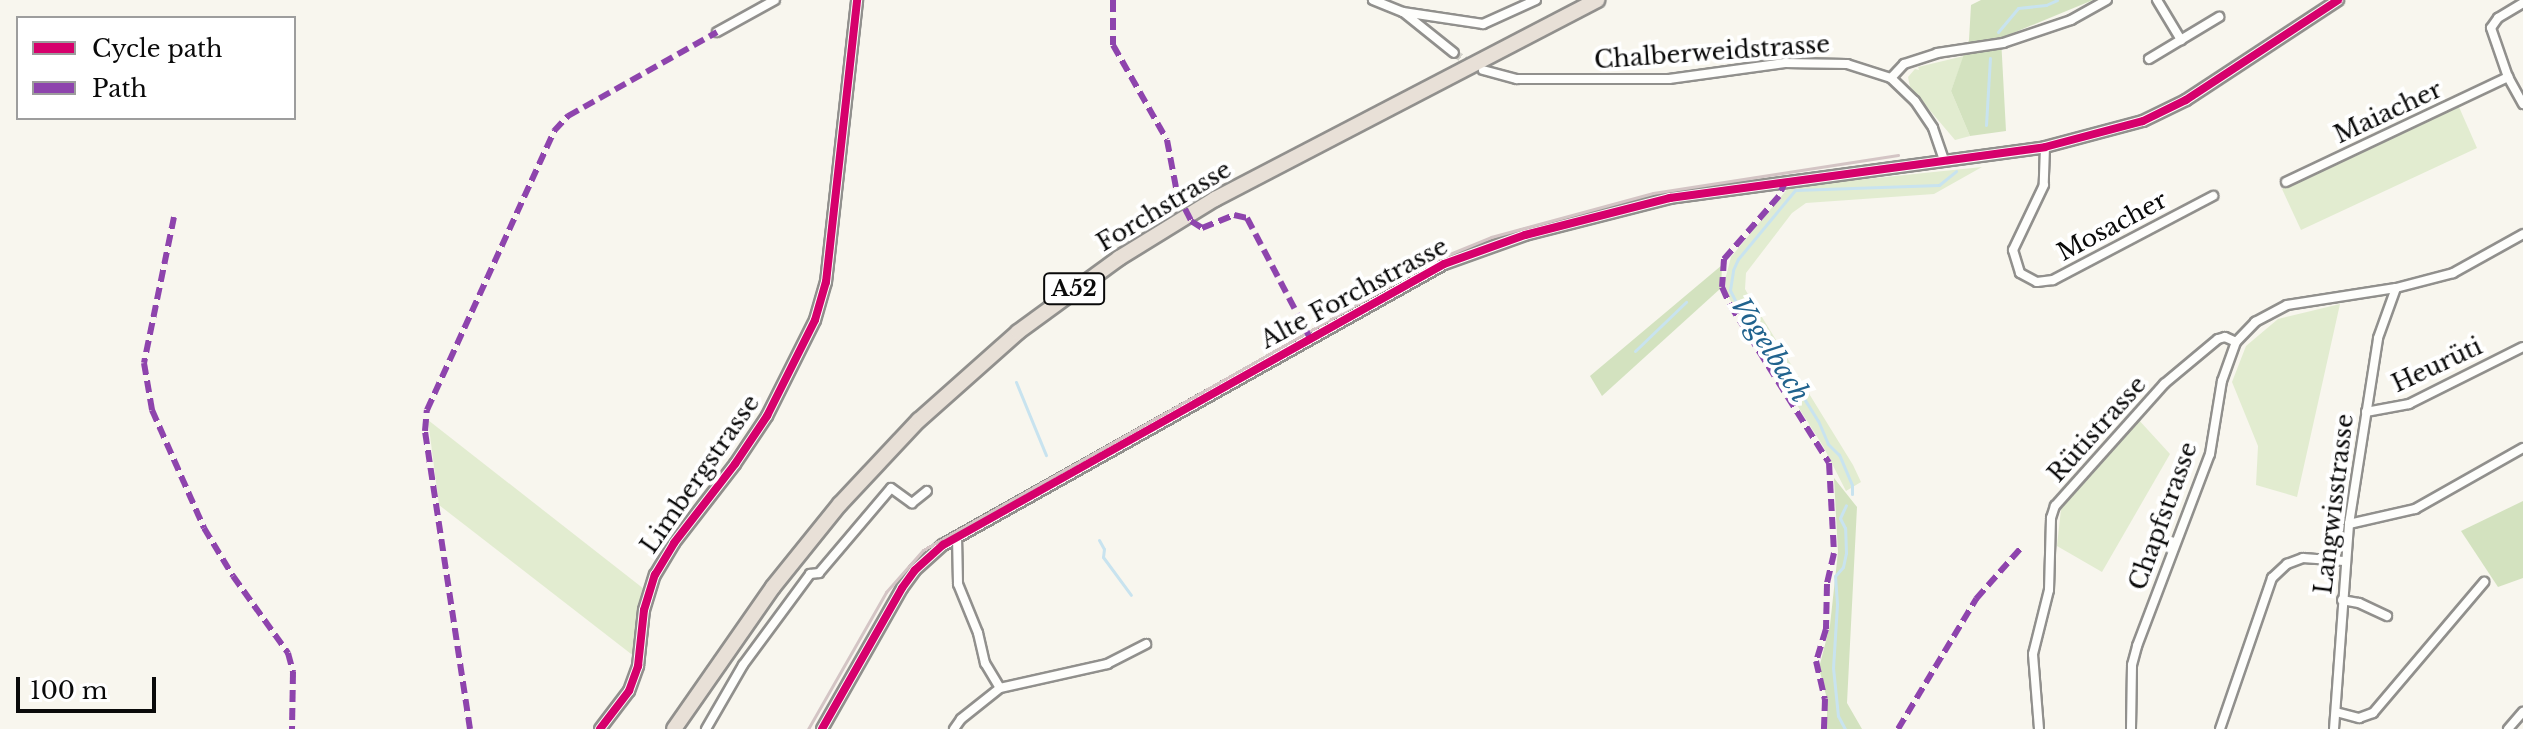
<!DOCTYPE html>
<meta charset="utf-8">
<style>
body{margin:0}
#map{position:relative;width:2523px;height:729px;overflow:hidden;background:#f8f6ee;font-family:"Libre Baskerville",serif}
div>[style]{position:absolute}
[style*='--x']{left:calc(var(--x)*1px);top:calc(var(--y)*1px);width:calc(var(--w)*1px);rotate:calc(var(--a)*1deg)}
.green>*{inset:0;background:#e2ecd0}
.forest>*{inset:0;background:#d3e2bf}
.stream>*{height:3px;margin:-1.5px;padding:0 1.5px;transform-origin:1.5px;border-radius:1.5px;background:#c8e3ef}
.minor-tunnel>*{height:8px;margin-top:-4px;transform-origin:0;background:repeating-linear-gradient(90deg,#d4d3cc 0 8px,transparent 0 12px)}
.roads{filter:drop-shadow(2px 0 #91908d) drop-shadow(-2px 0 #91908d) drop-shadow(0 2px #91908d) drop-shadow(0 -2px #91908d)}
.minor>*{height:8px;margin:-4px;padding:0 4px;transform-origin:4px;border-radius:4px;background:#fefefc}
.tertiary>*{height:10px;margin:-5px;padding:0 5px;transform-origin:5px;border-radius:5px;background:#fefefc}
.trunk>*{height:14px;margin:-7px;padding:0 7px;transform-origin:7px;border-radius:7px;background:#e8e0d7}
.rail>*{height:3px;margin:-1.5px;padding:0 1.5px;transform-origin:1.5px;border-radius:1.5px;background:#d4c5c5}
.quiet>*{height:6px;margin-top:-3px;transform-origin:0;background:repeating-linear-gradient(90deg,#8e44ad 0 12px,transparent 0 18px)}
.cycleway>*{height:8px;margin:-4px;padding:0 4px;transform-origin:4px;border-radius:4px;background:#d6006c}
span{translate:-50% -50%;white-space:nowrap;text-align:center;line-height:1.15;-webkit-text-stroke:8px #fff;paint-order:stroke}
.shield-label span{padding:2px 6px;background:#fff;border:2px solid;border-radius:6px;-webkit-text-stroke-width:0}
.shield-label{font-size:22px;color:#0a0a0a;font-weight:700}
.street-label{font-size:24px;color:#0a0a0a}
.water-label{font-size:26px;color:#21638e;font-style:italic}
.legend{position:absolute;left:16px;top:16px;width:280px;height:104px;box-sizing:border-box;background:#fff;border:2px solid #9d9d9d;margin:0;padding:10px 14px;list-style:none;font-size:24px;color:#0a0a0a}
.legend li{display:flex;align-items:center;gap:16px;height:40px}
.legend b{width:40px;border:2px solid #9d9d9d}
.scale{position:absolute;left:16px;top:677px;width:140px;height:36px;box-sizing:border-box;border:4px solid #0a0a0a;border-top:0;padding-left:10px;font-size:24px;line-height:28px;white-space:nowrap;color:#0a0a0a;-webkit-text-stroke:6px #fff;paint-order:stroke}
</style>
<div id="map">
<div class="green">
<i style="clip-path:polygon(1964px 56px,1951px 91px,1970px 136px,1955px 140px,1910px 87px,1908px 77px,1915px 69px,1919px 70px,1918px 67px)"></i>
<i style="clip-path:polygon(2459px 107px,2477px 148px,2301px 230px,2282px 189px)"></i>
<i style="clip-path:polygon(1982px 167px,1934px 194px,1806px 203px,1792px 213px,1746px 273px,1745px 289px,1749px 296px,1853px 465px,1861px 482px,1846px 491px,1823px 446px,1727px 295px,1725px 280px,1731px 257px,1789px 187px)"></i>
<i style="clip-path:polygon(2340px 304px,2297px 497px,2256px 485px,2258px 446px,2232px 382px,2246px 346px,2278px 319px)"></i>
<i style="clip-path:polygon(2137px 418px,2170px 454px,2102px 572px,2057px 546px,2061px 509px)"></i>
<i style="clip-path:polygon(428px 420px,644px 589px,635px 657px,439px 505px)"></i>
</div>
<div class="forest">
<i style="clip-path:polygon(1981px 0,2093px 0,2001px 38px,2006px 131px,1970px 136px,1951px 91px,1969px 40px,1971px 5px)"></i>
<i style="clip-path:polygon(1722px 265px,1721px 288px,1602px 396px,1590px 376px)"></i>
<i style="clip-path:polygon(1834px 478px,1857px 507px,1847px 703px,1862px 729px,1827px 729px,1827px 699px,1819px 668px,1830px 625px,1838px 552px)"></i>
<i style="clip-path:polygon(2523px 501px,2523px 578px,2498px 587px,2461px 531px)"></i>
</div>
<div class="stream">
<i style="--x:1998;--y:32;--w:31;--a:-50"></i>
<i style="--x:2018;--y:8;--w:28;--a:-6"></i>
<i style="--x:2046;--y:5;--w:12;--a:-24"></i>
<i style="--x:1986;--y:125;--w:67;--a:-86.6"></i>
<i style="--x:1635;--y:351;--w:71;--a:-43.9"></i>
<i style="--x:1016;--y:382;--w:79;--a:67.7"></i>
<i style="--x:1852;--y:494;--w:9;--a:-90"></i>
<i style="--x:1852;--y:485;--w:33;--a:-113"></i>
<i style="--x:1839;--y:455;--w:16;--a:-135"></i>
<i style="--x:1828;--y:444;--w:25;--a:-113"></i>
<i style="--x:1818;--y:421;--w:62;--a:-121.9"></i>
<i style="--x:1785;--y:368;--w:40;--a:-131"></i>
<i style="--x:1759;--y:338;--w:38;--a:-123"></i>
<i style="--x:1738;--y:306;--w:18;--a:-117"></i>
<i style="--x:1730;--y:290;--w:20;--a:-81"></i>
<i style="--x:1733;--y:270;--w:12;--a:-66"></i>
<i style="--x:1738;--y:259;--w:89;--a:-50.4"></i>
<i style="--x:1795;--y:190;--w:144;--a:-2"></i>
<i style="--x:1939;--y:185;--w:22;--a:-39"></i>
<i style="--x:1099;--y:540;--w:10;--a:61"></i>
<i style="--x:1104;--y:549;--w:8;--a:97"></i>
<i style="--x:1103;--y:557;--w:47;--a:53.6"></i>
<i style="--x:1845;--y:729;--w:15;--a:-118"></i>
<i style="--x:1838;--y:716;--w:48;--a:-95.9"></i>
<i style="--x:1833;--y:668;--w:64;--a:-86.4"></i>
<i style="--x:1837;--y:604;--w:28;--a:-94"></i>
<i style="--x:1835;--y:576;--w:12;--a:-48"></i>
<i style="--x:1843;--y:567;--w:14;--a:-78"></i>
<i style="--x:1846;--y:553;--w:25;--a:-92"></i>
<i style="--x:1845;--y:528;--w:11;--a:-117"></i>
<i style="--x:1840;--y:518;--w:14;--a:-65"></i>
</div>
<div class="minor-tunnel">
<i style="--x:1454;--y:53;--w:24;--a:33"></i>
</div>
<div class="roads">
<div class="minor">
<i style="--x:1373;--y:0;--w:32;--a:22"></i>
<i style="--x:1403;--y:12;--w:65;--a:38.8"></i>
<i style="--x:2157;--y:0;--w:47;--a:59"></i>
<i style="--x:2523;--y:3;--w:29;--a:149"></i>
<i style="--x:2498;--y:18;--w:12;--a:125"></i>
<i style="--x:2491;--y:28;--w:52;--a:70.9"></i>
<i style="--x:2508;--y:77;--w:31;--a:61"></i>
<i style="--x:1403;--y:12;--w:81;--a:8.5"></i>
<i style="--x:1483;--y:24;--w:58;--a:-24.4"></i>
<i style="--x:717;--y:32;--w:66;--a:-28.9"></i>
<i style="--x:2149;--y:59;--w:82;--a:-31"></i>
<i style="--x:1483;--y:70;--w:35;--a:15"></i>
<i style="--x:1517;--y:79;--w:152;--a:0"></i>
<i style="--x:1669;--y:79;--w:117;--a:-7.9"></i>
<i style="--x:1785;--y:63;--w:62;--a:0.9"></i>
<i style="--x:1847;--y:64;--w:46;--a:17.7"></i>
<i style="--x:1891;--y:78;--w:33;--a:44"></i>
<i style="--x:1915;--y:101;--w:32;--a:56"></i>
<i style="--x:1933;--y:128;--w:34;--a:71"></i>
<i style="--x:1891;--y:78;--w:19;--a:-47"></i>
<i style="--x:1904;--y:64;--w:35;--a:-18"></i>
<i style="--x:1937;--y:53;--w:67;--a:-8.6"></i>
<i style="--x:2003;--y:43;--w:72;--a:-18.7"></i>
<i style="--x:2071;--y:20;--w:41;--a:-29.1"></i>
<i style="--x:2045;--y:147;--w:38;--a:92"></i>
<i style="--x:2044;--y:185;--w:72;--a:115.5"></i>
<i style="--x:2013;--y:250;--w:24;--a:73"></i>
<i style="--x:2020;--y:273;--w:19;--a:28"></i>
<i style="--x:2037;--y:282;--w:16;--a:-7"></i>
<i style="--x:2053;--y:280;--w:181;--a:-27.7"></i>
<i style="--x:2286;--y:182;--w:246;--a:-25.3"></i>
<i style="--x:2366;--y:412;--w:44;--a:-10.5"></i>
<i style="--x:2409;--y:404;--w:127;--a:-26.6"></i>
<i style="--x:2349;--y:524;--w:68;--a:-12.8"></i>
<i style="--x:2415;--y:509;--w:124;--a:-29.5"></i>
<i style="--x:957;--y:536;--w:48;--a:88.8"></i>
<i style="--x:958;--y:584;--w:53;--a:67.8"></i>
<i style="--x:978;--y:633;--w:31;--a:77"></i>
<i style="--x:985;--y:663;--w:29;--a:59"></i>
<i style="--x:2342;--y:600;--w:17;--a:10"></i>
<i style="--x:2359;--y:603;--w:31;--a:25"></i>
<i style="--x:2336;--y:712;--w:24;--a:15"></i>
<i style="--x:2359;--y:718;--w:15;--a:-20"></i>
<i style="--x:2373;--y:713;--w:172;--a:-49.7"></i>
<i style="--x:706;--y:729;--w:74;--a:-60"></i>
<i style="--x:743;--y:665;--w:113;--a:-53.6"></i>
<i style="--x:810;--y:574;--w:9;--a:-6"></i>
<i style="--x:819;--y:573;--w:111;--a:-49.7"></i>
<i style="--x:891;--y:488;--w:26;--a:36"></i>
<i style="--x:912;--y:503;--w:19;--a:-39"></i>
<i style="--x:954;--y:729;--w:12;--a:-55"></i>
<i style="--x:961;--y:719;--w:50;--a:-38.5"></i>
<i style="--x:1000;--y:688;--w:110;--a:-12.6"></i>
<i style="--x:1107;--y:664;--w:44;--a:-27.1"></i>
<i style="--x:2039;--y:729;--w:75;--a:-94.6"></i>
<i style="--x:2033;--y:654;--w:66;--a:-76"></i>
<i style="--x:2049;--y:590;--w:72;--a:-88.4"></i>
<i style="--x:2051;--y:518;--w:13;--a:-72"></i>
<i style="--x:2055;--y:506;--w:164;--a:-48.2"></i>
<i style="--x:2164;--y:384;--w:70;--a:-39.8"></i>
<i style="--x:2218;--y:339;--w:7;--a:-16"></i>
<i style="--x:2225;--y:337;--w:12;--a:24"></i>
<i style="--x:2131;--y:729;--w:64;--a:-89.1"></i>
<i style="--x:2132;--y:665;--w:20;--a:-75"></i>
<i style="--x:2137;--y:646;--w:205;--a:-69.2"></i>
<i style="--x:2210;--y:454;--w:74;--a:-80.7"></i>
<i style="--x:2222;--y:381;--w:41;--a:-70.3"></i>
<i style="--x:2236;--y:342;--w:28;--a:-46"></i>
<i style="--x:2255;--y:322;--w:36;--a:-28"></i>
<i style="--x:2287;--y:305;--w:110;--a:-8.9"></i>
<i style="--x:2396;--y:288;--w:59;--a:-14.7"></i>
<i style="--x:2453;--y:273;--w:80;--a:-29.1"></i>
<i style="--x:2220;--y:729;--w:160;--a:-71"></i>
<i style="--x:2272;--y:578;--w:21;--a:-43"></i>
<i style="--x:2287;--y:564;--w:17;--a:-21"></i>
<i style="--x:2303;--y:558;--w:41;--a:4.2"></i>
<i style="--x:2334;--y:729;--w:206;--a:-85.8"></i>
<i style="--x:2349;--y:524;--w:188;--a:-81.1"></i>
<i style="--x:2378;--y:338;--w:53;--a:-70.2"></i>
<i style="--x:2508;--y:729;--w:23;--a:-49"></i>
</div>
<div class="tertiary">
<i style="--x:600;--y:729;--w:48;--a:-52.7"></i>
<i style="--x:629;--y:691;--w:27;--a:-70"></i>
<i style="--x:638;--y:666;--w:56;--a:-83.9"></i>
<i style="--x:644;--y:610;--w:37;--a:-73"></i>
<i style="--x:655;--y:575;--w:37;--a:-59"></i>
<i style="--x:674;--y:543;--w:100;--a:-52.3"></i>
<i style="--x:735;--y:464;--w:58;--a:-56.3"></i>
<i style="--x:767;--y:416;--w:107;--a:-63.4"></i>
<i style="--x:815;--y:320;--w:40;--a:-74"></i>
<i style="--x:826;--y:282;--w:284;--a:-83.7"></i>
<i style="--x:822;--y:729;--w:162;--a:-60.4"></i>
<i style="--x:902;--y:588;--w:22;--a:-54"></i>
<i style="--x:915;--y:570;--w:38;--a:-42"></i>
<i style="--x:943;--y:545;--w:574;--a:-29.29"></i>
<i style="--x:1444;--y:264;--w:86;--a:-19.7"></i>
<i style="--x:1525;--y:235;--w:150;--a:-14.3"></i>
<i style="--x:1670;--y:198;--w:378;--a:-7.7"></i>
<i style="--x:2045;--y:147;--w:101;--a:-14.9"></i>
<i style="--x:2143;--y:121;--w:48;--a:-26"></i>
<i style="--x:2186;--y:100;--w:182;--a:-33.3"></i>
</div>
<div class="trunk">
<i style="--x:674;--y:729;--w:173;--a:-55.1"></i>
<i style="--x:773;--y:587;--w:107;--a:-51.1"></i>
<i style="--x:840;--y:504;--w:115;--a:-46.8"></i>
<i style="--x:919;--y:420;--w:132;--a:-41.6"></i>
<i style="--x:1018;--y:332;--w:125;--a:-36.2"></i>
<i style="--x:1119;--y:258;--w:113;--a:-31.6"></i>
<i style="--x:1215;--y:199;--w:431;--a:-27.5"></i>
</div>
</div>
<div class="rail">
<i style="--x:808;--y:729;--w:158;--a:-60.3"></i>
<i style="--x:886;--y:592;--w:56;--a:-48.6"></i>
<i style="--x:923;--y:550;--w:588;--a:-29.53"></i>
<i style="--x:1435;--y:260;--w:61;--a:-22.3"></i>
<i style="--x:1491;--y:237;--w:168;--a:-15.2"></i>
<i style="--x:1653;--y:193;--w:248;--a:-8.8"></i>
</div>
<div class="quiet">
<i style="--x:1113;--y:0;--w:45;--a:90"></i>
<i style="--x:1113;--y:45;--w:109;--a:60.4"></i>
<i style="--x:1167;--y:140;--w:54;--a:79.3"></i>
<i style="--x:1177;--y:193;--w:31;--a:63"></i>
<i style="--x:1191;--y:221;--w:13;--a:32"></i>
<i style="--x:1202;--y:228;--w:35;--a:-22"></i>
<i style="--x:1234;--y:215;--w:13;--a:13"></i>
<i style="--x:1247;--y:218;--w:138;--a:62.3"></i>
<i style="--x:1786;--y:180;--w:17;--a:114"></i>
<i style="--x:1779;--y:196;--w:84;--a:131.1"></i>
<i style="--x:1724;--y:259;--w:28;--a:94"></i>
<i style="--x:1722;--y:287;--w:20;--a:66"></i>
<i style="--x:1730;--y:305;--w:186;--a:57.9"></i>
<i style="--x:1829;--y:463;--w:90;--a:86.8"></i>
<i style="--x:1834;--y:553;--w:32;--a:103"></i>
<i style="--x:1827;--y:584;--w:45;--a:91.3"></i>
<i style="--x:1826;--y:629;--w:34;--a:107"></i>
<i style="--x:1816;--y:661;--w:39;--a:77"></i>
<i style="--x:1825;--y:699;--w:30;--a:92"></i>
<i style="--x:174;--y:217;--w:149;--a:101.6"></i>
<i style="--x:144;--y:363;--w:48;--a:80.3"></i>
<i style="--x:152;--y:410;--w:129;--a:66.2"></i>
<i style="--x:204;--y:528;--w:56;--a:58.9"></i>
<i style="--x:233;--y:576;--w:95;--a:54.5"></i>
<i style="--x:288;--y:653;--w:20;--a:75"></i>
<i style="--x:293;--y:672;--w:57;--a:91"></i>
<i style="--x:470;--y:729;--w:301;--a:-98.6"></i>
<i style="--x:425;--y:431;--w:21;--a:-85"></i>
<i style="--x:427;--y:410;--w:307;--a:-65.5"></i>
<i style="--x:554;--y:131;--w:21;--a:-47"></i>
<i style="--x:568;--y:116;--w:171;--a:-29.4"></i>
<i style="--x:1898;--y:729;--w:152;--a:-59"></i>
<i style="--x:1976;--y:599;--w:67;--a:-48.7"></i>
</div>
<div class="cycleway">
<i style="--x:600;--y:729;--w:48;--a:-52.7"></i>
<i style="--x:629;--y:691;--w:27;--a:-70"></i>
<i style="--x:638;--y:666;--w:56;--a:-83.9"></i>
<i style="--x:644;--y:610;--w:37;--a:-73"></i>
<i style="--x:655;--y:575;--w:37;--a:-59"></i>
<i style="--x:674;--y:543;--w:100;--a:-52.3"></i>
<i style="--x:735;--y:464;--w:58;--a:-56.3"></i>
<i style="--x:767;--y:416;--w:107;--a:-63.4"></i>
<i style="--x:815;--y:320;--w:40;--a:-74"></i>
<i style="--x:826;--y:282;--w:284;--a:-83.7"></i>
<i style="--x:822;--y:729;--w:162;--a:-60.4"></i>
<i style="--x:902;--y:588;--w:22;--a:-54"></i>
<i style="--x:915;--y:570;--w:38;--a:-42"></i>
<i style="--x:943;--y:545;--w:574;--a:-29.29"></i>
<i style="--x:1444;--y:264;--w:86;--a:-19.7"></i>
<i style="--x:1525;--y:235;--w:150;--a:-14.3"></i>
<i style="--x:1670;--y:198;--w:378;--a:-7.7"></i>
<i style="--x:2045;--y:147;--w:101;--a:-14.9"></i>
<i style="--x:2143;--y:121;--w:48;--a:-26"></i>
<i style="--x:2186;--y:100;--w:182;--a:-33.3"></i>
</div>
<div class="shield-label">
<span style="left:1074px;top:289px">A52</span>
</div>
<div class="street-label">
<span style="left:1712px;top:52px;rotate:-4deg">Chalberweidstrasse</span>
<span style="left:2388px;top:112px;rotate:-25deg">Maiacher</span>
<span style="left:1164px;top:206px;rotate:-31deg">Forchstrasse</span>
<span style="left:2112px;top:226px;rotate:-28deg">Mosacher</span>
<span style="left:1354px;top:293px;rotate:-28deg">Alte Forchstrasse</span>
<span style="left:2437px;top:365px;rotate:-25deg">Heurüti</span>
<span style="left:2097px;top:429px;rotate:-48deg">Rütistrasse</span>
<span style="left:700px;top:474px;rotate:-55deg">Limbergstrasse</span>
<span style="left:2334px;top:504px;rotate:-83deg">Langwisstrasse</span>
<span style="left:2163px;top:516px;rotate:-70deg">Chapfstrasse</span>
</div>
<div class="water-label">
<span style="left:1770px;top:350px;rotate:57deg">Vogelbach</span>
</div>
<ul class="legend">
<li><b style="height:10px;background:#d6006c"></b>Cycle path</li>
<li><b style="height:10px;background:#8e44ad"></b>Path</li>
</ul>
<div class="scale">100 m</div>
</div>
